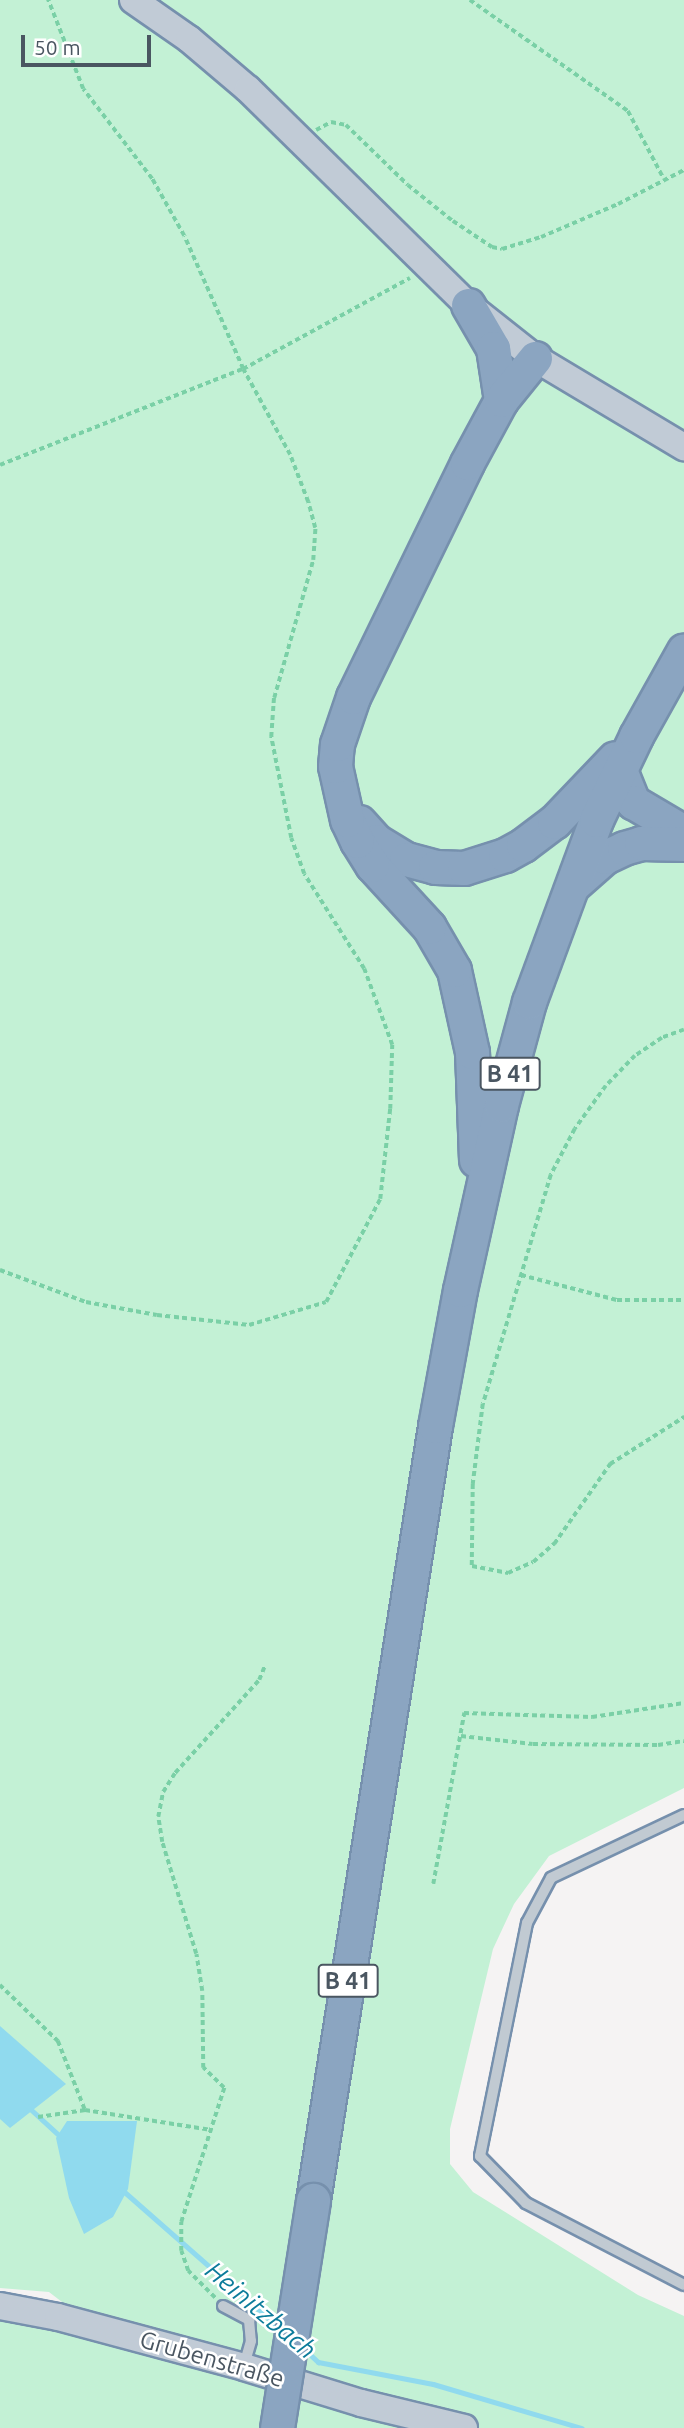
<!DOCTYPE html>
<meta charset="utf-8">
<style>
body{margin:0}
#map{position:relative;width:684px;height:2428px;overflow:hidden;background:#f5f3f3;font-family:Ubuntu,sans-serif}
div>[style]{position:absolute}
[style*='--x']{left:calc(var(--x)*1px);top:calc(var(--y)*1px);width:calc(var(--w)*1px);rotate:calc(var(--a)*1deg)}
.green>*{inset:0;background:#c3f1d5}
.water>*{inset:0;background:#90daee}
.stream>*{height:5px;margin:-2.5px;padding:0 2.5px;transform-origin:2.5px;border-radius:2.5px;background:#90daee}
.path>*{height:3.5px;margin-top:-1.75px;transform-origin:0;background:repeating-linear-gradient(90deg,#7ad0a6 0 5px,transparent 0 8.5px)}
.roads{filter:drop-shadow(2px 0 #7690ad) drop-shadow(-2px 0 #7690ad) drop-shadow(0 2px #7690ad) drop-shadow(0 -2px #7690ad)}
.lane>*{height:10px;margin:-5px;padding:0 5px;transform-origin:5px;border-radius:5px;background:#c1cad2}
.secondary>*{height:26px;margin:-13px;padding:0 13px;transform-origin:13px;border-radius:13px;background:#c1cbd6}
.highway>*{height:33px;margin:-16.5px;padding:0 16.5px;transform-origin:16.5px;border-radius:16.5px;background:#8ba5c1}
.bridges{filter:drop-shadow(2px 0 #7690ad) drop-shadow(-2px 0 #7690ad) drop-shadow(0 2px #7690ad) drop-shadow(0 -2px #7690ad)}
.highway-bridge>*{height:33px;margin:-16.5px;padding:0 16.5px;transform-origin:16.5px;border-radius:16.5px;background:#8ba5c1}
span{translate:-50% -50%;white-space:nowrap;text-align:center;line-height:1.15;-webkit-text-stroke:5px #fff;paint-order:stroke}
.shield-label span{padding:2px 5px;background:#fff;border:2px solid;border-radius:5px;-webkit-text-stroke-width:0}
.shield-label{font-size:23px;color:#4a5661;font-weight:700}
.street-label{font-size:24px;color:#4a5661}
.water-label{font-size:26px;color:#0c7c9b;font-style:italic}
.scale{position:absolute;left:21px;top:35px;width:130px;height:32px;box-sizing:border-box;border:4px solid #4a5661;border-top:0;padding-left:9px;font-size:21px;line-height:24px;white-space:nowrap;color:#4a5661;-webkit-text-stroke:5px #fff;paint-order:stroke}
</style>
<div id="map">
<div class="green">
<i style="clip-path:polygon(0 0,684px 0,684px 1788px,549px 1856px,514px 1904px,493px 1949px,450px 2129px,450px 2164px,473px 2192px,638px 2295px,684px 2316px,684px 2428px,0 2428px,0 2320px,56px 2329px,62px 2302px,49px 2292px,0 2288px)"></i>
</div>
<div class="water">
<i style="clip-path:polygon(0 2026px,66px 2084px,10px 2128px,0 2119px)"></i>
<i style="clip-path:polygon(67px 2121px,137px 2121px,128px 2189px,113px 2217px,84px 2234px,69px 2198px,56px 2138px)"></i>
</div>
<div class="stream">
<i style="--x:27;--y:2106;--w:49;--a:42.5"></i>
<i style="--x:121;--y:2189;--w:210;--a:41.3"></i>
<i style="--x:303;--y:2348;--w:21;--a:43"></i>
<i style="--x:318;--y:2362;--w:117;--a:10.8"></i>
<i style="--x:433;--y:2384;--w:155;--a:16.5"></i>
</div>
<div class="path">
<i style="--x:470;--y:0;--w:193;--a:35.1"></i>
<i style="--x:628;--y:111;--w:77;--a:62.1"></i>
<i style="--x:316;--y:130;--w:17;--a:-28"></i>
<i style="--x:331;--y:122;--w:15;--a:11"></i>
<i style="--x:346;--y:125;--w:86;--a:44.1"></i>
<i style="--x:408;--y:185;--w:58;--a:38.7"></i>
<i style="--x:453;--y:221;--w:47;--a:33.7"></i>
<i style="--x:492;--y:247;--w:10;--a:11"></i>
<i style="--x:502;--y:249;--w:41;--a:-17.1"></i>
<i style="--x:541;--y:237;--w:84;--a:-23.2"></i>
<i style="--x:618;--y:204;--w:74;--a:-27.3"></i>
<i style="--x:0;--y:465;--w:261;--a:-21.6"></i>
<i style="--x:243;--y:369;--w:190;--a:-28.6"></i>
<i style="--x:684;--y:1030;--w:23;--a:160"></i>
<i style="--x:662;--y:1038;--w:32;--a:146"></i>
<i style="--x:635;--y:1056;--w:42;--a:134"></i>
<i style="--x:606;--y:1086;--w:53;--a:125.8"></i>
<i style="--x:575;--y:1129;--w:52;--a:117.6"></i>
<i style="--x:551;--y:1175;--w:239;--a:106.5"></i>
<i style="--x:483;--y:1404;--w:81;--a:97.1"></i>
<i style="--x:473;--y:1484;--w:82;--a:90.7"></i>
<i style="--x:472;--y:1566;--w:37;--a:11"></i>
<i style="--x:508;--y:1573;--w:27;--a:-24"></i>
<i style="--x:533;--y:1562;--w:28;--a:-41"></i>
<i style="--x:554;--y:1544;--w:98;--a:-55"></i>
<i style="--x:610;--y:1464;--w:88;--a:-32.4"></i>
<i style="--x:0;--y:1270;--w:92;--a:20.4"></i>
<i style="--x:86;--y:1302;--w:72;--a:10.4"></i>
<i style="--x:157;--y:1315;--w:93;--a:6.2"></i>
<i style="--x:249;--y:1325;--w:80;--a:-16.6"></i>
<i style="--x:326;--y:1302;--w:116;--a:-62.3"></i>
<i style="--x:380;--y:1199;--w:91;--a:-83.7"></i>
<i style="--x:390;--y:1109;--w:64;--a:-88.2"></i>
<i style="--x:392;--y:1045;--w:81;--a:-110.2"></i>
<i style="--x:364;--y:969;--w:112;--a:-122.3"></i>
<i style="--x:304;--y:874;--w:38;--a:-110"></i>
<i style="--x:291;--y:838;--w:103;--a:-101.2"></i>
<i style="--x:271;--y:737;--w:39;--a:-86"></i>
<i style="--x:274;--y:698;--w:143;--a:-74.2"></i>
<i style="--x:313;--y:560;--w:32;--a:-86"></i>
<i style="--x:315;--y:528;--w:27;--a:-105"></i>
<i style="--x:308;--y:502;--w:50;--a:-111"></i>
<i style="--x:290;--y:455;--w:98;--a:-118.7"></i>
<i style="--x:243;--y:369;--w:145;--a:-113.9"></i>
<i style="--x:184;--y:236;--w:65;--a:-119.3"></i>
<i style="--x:152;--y:179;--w:113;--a:-127.5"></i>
<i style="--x:83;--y:89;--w:96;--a:-111.5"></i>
<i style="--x:521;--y:1275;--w:99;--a:14.6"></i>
<i style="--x:617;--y:1300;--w:67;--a:0"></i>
<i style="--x:461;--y:1736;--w:72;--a:6.3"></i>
<i style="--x:533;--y:1744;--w:125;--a:0.5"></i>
<i style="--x:658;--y:1745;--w:26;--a:-9"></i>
<i style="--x:433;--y:1884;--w:174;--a:-79.7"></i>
<i style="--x:464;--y:1713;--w:128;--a:1.8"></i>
<i style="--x:592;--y:1717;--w:93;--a:-8.7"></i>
<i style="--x:0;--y:1985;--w:81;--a:44"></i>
<i style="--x:58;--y:2041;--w:74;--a:68.6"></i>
<i style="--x:38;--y:2117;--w:48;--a:-8.5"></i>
<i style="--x:85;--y:2110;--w:128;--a:9"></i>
<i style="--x:215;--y:2298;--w:38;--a:-135"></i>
<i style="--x:188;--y:2271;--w:21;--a:-109"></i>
<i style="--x:181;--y:2251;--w:29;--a:-90"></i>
<i style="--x:181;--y:2222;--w:141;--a:-72.2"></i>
<i style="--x:224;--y:2088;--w:29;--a:-136"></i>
<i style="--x:203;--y:2068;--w:77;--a:-90.7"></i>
<i style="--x:202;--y:1991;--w:37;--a:-99"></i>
<i style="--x:196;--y:1954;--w:117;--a:-106.9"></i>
<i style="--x:162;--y:1842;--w:25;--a:-99"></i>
<i style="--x:158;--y:1817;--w:25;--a:-79"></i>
<i style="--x:163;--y:1792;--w:22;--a:-58"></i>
<i style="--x:175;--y:1773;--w:125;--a:-47.9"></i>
<i style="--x:259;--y:1680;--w:16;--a:-68"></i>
</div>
<div class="roads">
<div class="lane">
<i style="--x:684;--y:1815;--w:147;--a:154.7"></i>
<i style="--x:551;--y:1878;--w:51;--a:118.1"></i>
<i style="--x:527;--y:1923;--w:238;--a:101.4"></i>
<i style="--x:480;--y:2156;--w:66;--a:45.6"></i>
<i style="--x:526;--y:2203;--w:178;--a:27.4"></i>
<i style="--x:223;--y:2306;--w:30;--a:28"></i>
<i style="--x:249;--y:2320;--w:21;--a:85"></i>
<i style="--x:251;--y:2341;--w:26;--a:106"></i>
</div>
<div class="secondary">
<i style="--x:133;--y:0;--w:68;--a:34.9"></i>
<i style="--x:189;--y:39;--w:77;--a:40.3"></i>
<i style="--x:248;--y:89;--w:308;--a:44.5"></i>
<i style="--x:468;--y:305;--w:85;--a:38.3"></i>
<i style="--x:535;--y:358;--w:174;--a:30.9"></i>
<i style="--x:0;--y:2306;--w:59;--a:10.7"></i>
<i style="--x:58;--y:2317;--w:193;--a:15"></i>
<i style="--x:244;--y:2367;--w:122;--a:17.1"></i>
<i style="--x:361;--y:2403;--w:106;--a:13.6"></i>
</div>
<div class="highway">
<i style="--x:468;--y:305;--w:50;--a:59.8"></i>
<i style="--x:493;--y:348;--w:53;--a:81.3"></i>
<i style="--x:620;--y:770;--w:35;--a:68"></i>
<i style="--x:633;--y:802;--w:59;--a:30.5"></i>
<i style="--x:359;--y:822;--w:25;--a:48"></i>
<i style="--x:376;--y:841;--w:35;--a:31"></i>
<i style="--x:406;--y:859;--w:30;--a:15"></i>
<i style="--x:435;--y:867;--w:29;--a:2"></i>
<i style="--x:464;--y:868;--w:43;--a:-17.6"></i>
<i style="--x:505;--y:855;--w:21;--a:-29"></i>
<i style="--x:523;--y:845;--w:39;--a:-37"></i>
<i style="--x:554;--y:822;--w:88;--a:-46.4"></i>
<i style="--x:573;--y:885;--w:43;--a:-41.2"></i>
<i style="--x:605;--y:857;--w:21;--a:-25"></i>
<i style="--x:624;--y:848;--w:18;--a:-16"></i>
<i style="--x:641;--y:843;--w:43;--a:1.3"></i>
<i style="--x:476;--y:1160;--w:108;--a:-92.1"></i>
<i style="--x:472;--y:1052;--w:84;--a:-102.4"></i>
<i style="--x:454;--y:970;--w:50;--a:-120.2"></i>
<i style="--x:429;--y:927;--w:84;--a:-132.6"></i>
<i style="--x:372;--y:865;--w:28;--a:-122"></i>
<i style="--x:357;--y:841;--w:23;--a:-115"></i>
<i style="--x:347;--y:820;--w:55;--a:-102.5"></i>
<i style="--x:335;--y:766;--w:22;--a:-85"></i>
<i style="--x:337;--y:744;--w:50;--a:-71.2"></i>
<i style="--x:353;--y:697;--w:260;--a:-64"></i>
<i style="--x:467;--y:463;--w:72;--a:-61.6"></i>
<i style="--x:501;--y:400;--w:54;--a:-51"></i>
<i style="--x:313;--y:2200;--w:784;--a:-81.04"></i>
<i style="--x:435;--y:1426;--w:138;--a:-79.6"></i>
<i style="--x:460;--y:1290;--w:189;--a:-77.5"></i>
<i style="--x:501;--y:1105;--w:107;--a:-74.8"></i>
<i style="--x:529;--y:1002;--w:194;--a:-69.8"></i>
<i style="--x:596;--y:820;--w:93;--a:-64.5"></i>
<i style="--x:636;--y:736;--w:98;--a:-60.8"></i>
</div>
</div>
<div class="bridges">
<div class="highway-bridge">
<i style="--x:277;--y:2428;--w:231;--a:-81"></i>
</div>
</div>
<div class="shield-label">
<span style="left:510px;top:1074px">B 41</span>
<span style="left:348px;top:1981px">B 41</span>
</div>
<div class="street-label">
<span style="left:212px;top:2359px;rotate:16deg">Grubenstraße</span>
</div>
<div class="water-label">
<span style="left:261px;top:2310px;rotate:40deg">Heinitzbach</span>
</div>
<div class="scale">50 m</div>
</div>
